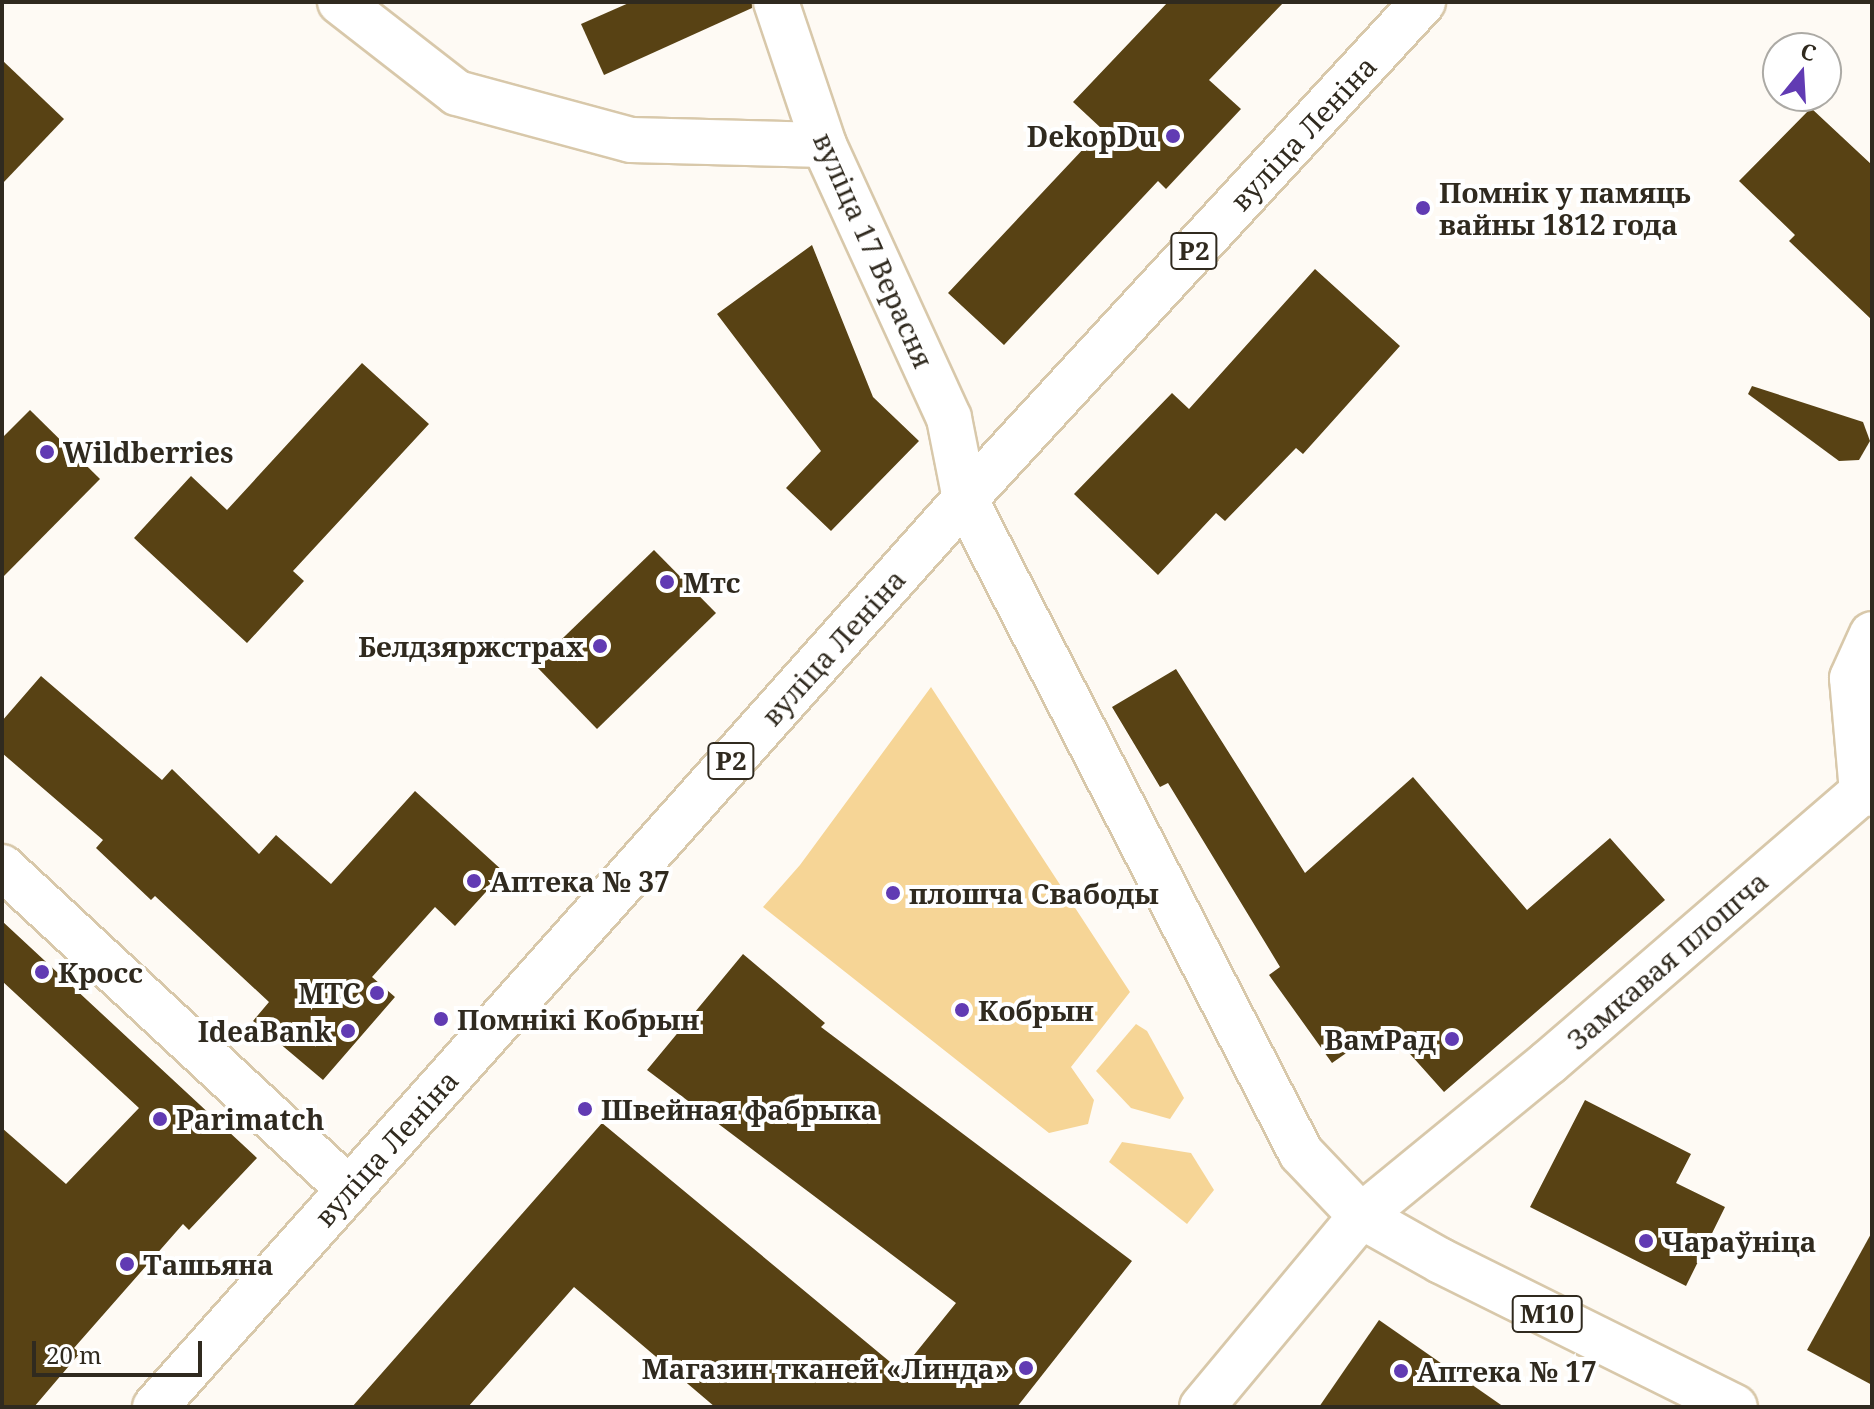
<!DOCTYPE html>
<meta charset="utf-8">
<style>
body{margin:0}
#map{position:relative;width:1874px;height:1409px;overflow:hidden;background:#fefaf4;font-family:"Noto Serif",serif}
div>[style]{position:absolute}
[style*='--x']{left:calc(var(--x)*1px);top:calc(var(--y)*1px);width:calc(var(--w)*1px);rotate:calc(var(--a)*1deg)}
.green>*{inset:0;background:#f6d596}
.building>*{inset:0;background:#584214}
.roads{filter:drop-shadow(2px 0 #d8c8aa) drop-shadow(-2px 0 #d8c8aa) drop-shadow(0 2px #d8c8aa) drop-shadow(0 -2px #d8c8aa)}
.minor>*{height:44px;margin:-22px;padding:0 22px;transform-origin:22px;border-radius:22px;background:#fff}
.major>*{height:44px;margin:-22px;padding:0 22px;transform-origin:22px;border-radius:22px;background:#fff}
.dots>*{width:22px;height:22px;translate:-50% -50%;box-sizing:border-box;border:4px solid #fff;border-radius:50%}
span{translate:-50% -50%;white-space:nowrap;text-align:center;line-height:1.15;-webkit-text-stroke:8px #fff;paint-order:stroke}
.shield-label span{padding:2px 6px;background:#fff;border:2px solid;border-radius:6px;-webkit-text-stroke-width:0}
.shield-label{font-size:26px;color:#302a1f;font-weight:700}
.street-label{font-size:28px;color:#302a1f}
.poi-label{font-size:28px;color:#302a1f;font-weight:700}
.right{translate:-100% -50%;text-align:right}
.left{translate:0 -50%;text-align:left}
.frame{position:absolute;inset:0;border:4px solid #302a1f;pointer-events:none}
.north{position:absolute;left:1762px;top:32px;width:80px;height:80px;box-sizing:border-box;background:#fff;border:2px solid #acaaa5;border-radius:50%;rotate:18deg;font-size:22px;font-weight:700;line-height:32px;text-align:center;color:#302a1f}
.north::after{content:'';display:block;margin:auto;width:28px;height:36px;background:#613bb3;clip-path:polygon(50% 0,100% 100%,50% 72%,0 100%)}
.scale{position:absolute;left:32px;top:1341px;width:170px;height:36px;box-sizing:border-box;border:4px solid #302a1f;border-top:0;padding-left:10px;font-size:24px;line-height:28px;white-space:nowrap;color:#302a1f;-webkit-text-stroke:6px #fff;paint-order:stroke}
</style>
<div id="map">
<div class="green">
<i style="clip-path:polygon(931px 687px,1130px 992px,1071px 1067px,1094px 1100px,1088px 1124px,1049px 1133px,763px 907px,800px 865px)"></i>
<i style="clip-path:polygon(1136px 1024px,1147px 1031px,1184px 1098px,1170px 1119px,1131px 1108px,1096px 1071px)"></i>
<i style="clip-path:polygon(1122px 1142px,1191px 1153px,1214px 1190px,1187px 1224px,1109px 1162px)"></i>
</div>
<div class="building">
<i style="clip-path:polygon(631px 2px,752px 2px,752px 8px,604px 75px,581px 24px)"></i>
<i style="clip-path:polygon(1168px 2px,1284px 2px,1209px 80px,1241px 109px,1166px 189px,1158px 181px,1004px 345px,948px 293px,1102px 129px,1073px 102px)"></i>
<i style="clip-path:polygon(2px 60px,64px 119px,2px 184px)"></i>
<i style="clip-path:polygon(1811px 108px,1872px 165px,1872px 320px,1789px 241px,1795px 235px,1739px 181px)"></i>
<i style="clip-path:polygon(812px 245px,873px 397px,919px 441px,831px 531px,786px 488px,821px 451px,717px 314px)"></i>
<i style="clip-path:polygon(1315px 269px,1400px 346px,1303px 454px,1296px 448px,1225px 521px,1216px 513px,1158px 575px,1074px 494px,1172px 393px,1189px 409px)"></i>
<i style="clip-path:polygon(362px 363px,429px 424px,293px 571px,304px 581px,247px 643px,134px 538px,191px 476px,227px 510px)"></i>
<i style="clip-path:polygon(1752px 386px,1863px 422px,1870px 441px,1859px 460px,1839px 461px,1748px 394px)"></i>
<i style="clip-path:polygon(30px 410px,100px 479px,2px 578px,2px 438px)"></i>
<i style="clip-path:polygon(654px 550px,716px 613px,597px 729px,535px 665px)"></i>
<i style="clip-path:polygon(1176px 669px,1305px 873px,1413px 777px,1527px 910px,1610px 838px,1665px 900px,1444px 1092px,1385px 1026px,1332px 1063px,1269px 975px,1280px 967px,1168px 783px,1160px 787px,1112px 707px)"></i>
<i style="clip-path:polygon(41px 676px,162px 780px,172px 769px,259px 854px,276px 835px,331px 884px,415px 791px,504px 872px,455px 926px,435px 907px,372px 977px,395px 997px,323px 1080px,253px 1021px,269px 1002px,155px 896px,151px 900px,96px 848px,103px 840px,2px 753px,2px 721px)"></i>
<i style="clip-path:polygon(2px 921px,257px 1158px,189px 1230px,183px 1224px,74px 1348px,80px 1353px,34px 1407px,2px 1407px,2px 1128px,66px 1184px,139px 1108px,2px 981px)"></i>
<i style="clip-path:polygon(743px 954px,825px 1023px,821px 1027px,1132px 1261px,1017px 1407px,715px 1407px,574px 1287px,468px 1407px,352px 1407px,602px 1123px,901px 1371px,956px 1303px,647px 1070px)"></i>
<i style="clip-path:polygon(1585px 1100px,1691px 1154px,1676px 1183px,1725px 1207px,1686px 1286px,1530px 1207px)"></i>
<i style="clip-path:polygon(1872px 1232px,1872px 1385px,1807px 1350px)"></i>
<i style="clip-path:polygon(1379px 1320px,1504px 1407px,1319px 1407px)"></i>
</div>
<div class="roads">
<div class="minor">
<i style="--x:340;--y:2;--w:148;--a:37.9"></i>
<i style="--x:457;--y:93;--w:180;--a:15.1"></i>
<i style="--x:631;--y:140;--w:193;--a:1.5"></i>
<i style="--x:776;--y:2;--w:151;--a:71.4"></i>
<i style="--x:824;--y:145;--w:300;--a:65.4"></i>
<i style="--x:949;--y:418;--w:83;--a:78.8"></i>
<i style="--x:1862;--y:792;--w:114;--a:-95"></i>
<i style="--x:1852;--y:678;--w:48;--a:-65.6"></i>
<i style="--x:2;--y:867;--w:474;--a:42.9"></i>
<i style="--x:1361;--y:1216;--w:242;--a:-39.3"></i>
<i style="--x:1548;--y:1063;--w:415;--a:-40.8"></i>
<i style="--x:1862;--y:792;--w:10;--a:11"></i>
</div>
<div class="major">
<i style="--x:965;--y:499;--w:735;--a:62.81"></i>
<i style="--x:1301;--y:1153;--w:87;--a:46.4"></i>
<i style="--x:1361;--y:1216;--w:92;--a:29.4"></i>
<i style="--x:1441;--y:1261;--w:328;--a:26.4"></i>
<i style="--x:155;--y:1407;--w:1217;--a:-48.26"></i>
<i style="--x:965;--y:499;--w:676;--a:-47.34"></i>
<i style="--x:1202;--y:1407;--w:249;--a:-50.2"></i>
</div>
</div>
<div class="dots">
<i style="left:1173px;top:136px;background:#613bb3"></i>
<i style="left:1423px;top:208px;background:#613bb3"></i>
<i style="left:47px;top:452px;background:#613bb3"></i>
<i style="left:667px;top:582px;background:#613bb3"></i>
<i style="left:600px;top:646px;background:#613bb3"></i>
<i style="left:474px;top:881px;background:#613bb3"></i>
<i style="left:893px;top:893px;background:#613bb3"></i>
<i style="left:42px;top:972px;background:#613bb3"></i>
<i style="left:377px;top:993px;background:#613bb3"></i>
<i style="left:962px;top:1010px;background:#613bb3"></i>
<i style="left:441px;top:1019px;background:#613bb3"></i>
<i style="left:348px;top:1031px;background:#613bb3"></i>
<i style="left:1452px;top:1039px;background:#613bb3"></i>
<i style="left:585px;top:1109px;background:#613bb3"></i>
<i style="left:160px;top:1119px;background:#613bb3"></i>
<i style="left:1646px;top:1241px;background:#613bb3"></i>
<i style="left:127px;top:1264px;background:#613bb3"></i>
<i style="left:1026px;top:1368px;background:#613bb3"></i>
<i style="left:1401px;top:1371px;background:#613bb3"></i>
</div>
<div class="shield-label">
<span style="left:1194px;top:251px">Р2</span>
<span style="left:731px;top:761px">Р2</span>
<span style="left:1547px;top:1314px">М10</span>
</div>
<div class="street-label">
<span style="left:1303px;top:133px;rotate:-47deg">вуліца Леніна</span>
<span style="left:874px;top:250px;rotate:66deg">вуліца 17 Верасня</span>
<span style="left:833px;top:647px;rotate:-48deg">вуліца Леніна</span>
<span style="left:1667px;top:960px;rotate:-41deg">Замкавая плошча</span>
<span style="left:386px;top:1148px;rotate:-48deg">вуліца Леніна</span>
</div>
<div class="poi-label">
<span class="right" style="left:1157px;top:136px">DekopDu</span>
<span class="left" style="left:1439px;top:208px">Помнік у памяць<br>вайны 1812 года</span>
<span class="left" style="left:63px;top:452px">Wildberries</span>
<span class="left" style="left:683px;top:582px">Мтс</span>
<span class="right" style="left:584px;top:646px">Белдзяржстрах</span>
<span class="left" style="left:490px;top:881px">Аптека № 37</span>
<span class="left" style="left:909px;top:893px">плошча Свабоды</span>
<span class="left" style="left:58px;top:972px">Кросс</span>
<span class="right" style="left:361px;top:993px">MTC</span>
<span class="left" style="left:978px;top:1010px">Кобрын</span>
<span class="left" style="left:457px;top:1019px">Помнікі Кобрын</span>
<span class="right" style="left:332px;top:1031px">IdeaBank</span>
<span class="right" style="left:1436px;top:1039px">ВамРад</span>
<span class="left" style="left:601px;top:1109px">Швейная фабрыка</span>
<span class="left" style="left:176px;top:1119px">Parimatch</span>
<span class="left" style="left:1662px;top:1241px">Чараўніца</span>
<span class="left" style="left:143px;top:1264px">Ташьяна</span>
<span class="right" style="left:1010px;top:1368px">Магазин тканей «Линда»</span>
<span class="left" style="left:1417px;top:1371px">Аптека № 17</span>
</div>
<div class="frame"></div>
<div class="north">С</div>
<div class="scale">20 m</div>
</div>
